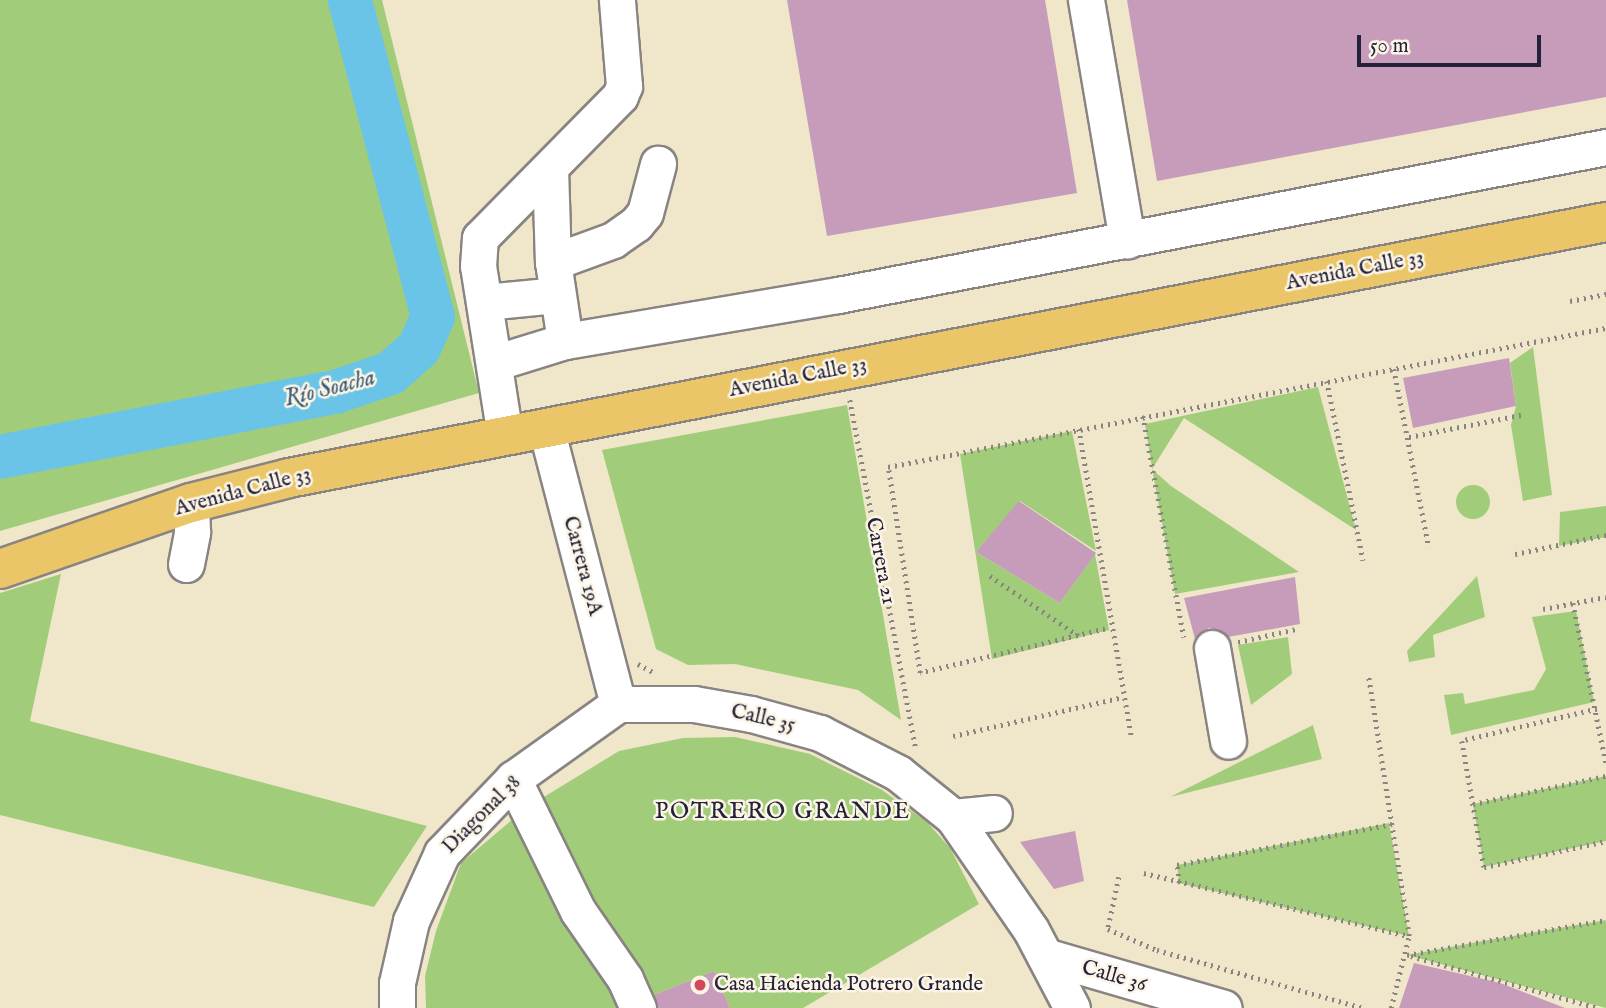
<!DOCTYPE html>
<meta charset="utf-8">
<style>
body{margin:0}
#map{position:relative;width:1606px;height:1008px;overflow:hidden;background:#f0e6c9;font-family:"IM FELL English",serif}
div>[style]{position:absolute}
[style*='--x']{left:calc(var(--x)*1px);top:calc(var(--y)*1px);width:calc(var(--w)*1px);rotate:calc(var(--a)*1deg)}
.green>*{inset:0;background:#a1cd7a}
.round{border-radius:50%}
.river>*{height:44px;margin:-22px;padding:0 22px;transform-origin:22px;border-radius:22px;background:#69c4e7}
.building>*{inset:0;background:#c69cba}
.path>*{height:4.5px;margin-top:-2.25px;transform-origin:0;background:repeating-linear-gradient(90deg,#898482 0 2px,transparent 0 7px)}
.roads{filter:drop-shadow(2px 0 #898482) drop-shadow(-2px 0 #898482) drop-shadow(0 2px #898482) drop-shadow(0 -2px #898482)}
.minor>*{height:35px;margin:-17.5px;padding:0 17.5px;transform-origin:17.5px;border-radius:17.5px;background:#fff}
.major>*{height:38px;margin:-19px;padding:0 19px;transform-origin:19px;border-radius:19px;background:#ebc669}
.dots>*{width:19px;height:19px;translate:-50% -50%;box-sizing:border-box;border:4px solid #fcf5e5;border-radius:50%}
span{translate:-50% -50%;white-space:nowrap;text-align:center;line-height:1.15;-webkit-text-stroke:5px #fcf5e5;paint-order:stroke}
.street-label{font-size:21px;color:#22223b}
.poi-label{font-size:21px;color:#22223b}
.left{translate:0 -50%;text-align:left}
.water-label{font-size:23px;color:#3b5b77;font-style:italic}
.neighbourhood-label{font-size:23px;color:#22223b;letter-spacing:2px}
.scale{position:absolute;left:1357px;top:35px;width:184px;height:32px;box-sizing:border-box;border:4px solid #22223b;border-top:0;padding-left:9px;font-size:21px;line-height:24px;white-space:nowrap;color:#22223b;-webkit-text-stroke:5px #fcf5e5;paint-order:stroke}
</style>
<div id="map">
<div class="green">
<i style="clip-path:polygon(0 0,382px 0,479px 393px,0 531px)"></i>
<i style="clip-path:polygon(1533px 347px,1552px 495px,1523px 501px,1511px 425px,1516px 406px,1510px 363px)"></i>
<i style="clip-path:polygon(1318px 387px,1356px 530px,1184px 418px,1152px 469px,1171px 486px,1299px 572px,1175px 594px,1152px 468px,1145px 424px)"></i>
<i style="clip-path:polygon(847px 405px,901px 720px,858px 690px,735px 664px,688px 665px,656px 649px,602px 450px)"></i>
<i style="clip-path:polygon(1072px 431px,1096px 551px,1020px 501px,976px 552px,1060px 603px,1095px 554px,1109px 630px,992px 659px,960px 454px)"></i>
<i class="round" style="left:1456px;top:485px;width:34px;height:34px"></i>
<i style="clip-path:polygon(1606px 506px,1606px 537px,1559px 546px,1560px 512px)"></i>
<i style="clip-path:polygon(61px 574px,30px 721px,427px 826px,374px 907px,0 815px,0 593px)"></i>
<i style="clip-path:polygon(1477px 576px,1485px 617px,1433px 635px,1435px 657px,1409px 662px,1407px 651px)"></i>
<i style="clip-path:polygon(1576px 611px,1594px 702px,1451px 735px,1444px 695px,1463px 693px,1465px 704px,1534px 690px,1546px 669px,1532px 617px)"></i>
<i style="clip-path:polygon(1288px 637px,1292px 674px,1251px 705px,1238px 645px)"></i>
<i style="clip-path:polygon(1313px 725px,1322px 759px,1170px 797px)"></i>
<i style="clip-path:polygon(735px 737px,810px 754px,882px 790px,927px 822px,950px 848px,979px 904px,803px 1008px,730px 1008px,714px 971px,644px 999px,648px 1008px,426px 1008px,425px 976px,436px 931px,461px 863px,526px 808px,619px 751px,683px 738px)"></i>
<i style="clip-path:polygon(1606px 776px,1606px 841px,1484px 867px,1473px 804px)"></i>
<i style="clip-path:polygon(1389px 823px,1409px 936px,1179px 883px,1177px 865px)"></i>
<i style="clip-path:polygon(1606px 920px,1606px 1008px,1407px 955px,1483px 941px)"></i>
</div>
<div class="river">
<i style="--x:0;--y:457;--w:344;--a:-11"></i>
<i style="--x:338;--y:391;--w:56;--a:-18.8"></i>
<i style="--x:391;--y:373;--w:38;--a:-42"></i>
<i style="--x:419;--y:348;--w:34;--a:-66"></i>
<i style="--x:433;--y:317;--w:328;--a:-104.7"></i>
</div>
<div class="building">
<i style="clip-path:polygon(787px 0,1045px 0,1077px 193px,827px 236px)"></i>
<i style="clip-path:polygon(1127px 0,1606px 0,1606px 97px,1157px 181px)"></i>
<i style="clip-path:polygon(1509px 358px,1516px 406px,1413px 428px,1403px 378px)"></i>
<i style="clip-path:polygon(1019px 501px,1096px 553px,1060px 603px,976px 552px)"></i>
<i style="clip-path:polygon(1295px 577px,1300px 624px,1228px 637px,1209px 628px,1195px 639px,1184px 598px)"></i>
<i style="clip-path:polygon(1075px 831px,1084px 881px,1054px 889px,1020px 842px)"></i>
<i style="clip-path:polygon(1414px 963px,1500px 983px,1565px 1008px,1399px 1008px)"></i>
<i style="clip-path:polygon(714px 971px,730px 1008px,658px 1008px,654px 995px)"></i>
</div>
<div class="path">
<i style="--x:1570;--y:301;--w:37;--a:-11"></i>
<i style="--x:1394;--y:369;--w:182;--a:78.9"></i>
<i style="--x:1327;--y:381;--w:183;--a:78.6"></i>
<i style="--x:850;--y:400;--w:355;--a:79.3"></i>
<i style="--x:1143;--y:416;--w:225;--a:79.5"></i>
<i style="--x:1079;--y:429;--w:314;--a:80.3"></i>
<i style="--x:1409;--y:437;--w:114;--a:-11.1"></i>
<i style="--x:1515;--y:554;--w:93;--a:-11.8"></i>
<i style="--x:990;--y:576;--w:107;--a:34"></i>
<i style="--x:1573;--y:603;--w:163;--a:78.3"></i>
<i style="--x:1543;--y:609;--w:64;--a:-10.8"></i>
<i style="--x:1105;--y:629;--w:190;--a:166.6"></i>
<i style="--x:920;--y:673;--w:208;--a:-98.8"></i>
<i style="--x:888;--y:467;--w:731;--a:-10.96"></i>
<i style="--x:1238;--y:642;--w:59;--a:-12.6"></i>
<i style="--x:638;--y:664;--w:19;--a:28"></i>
<i style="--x:1597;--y:709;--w:139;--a:166.7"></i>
<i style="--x:1462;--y:741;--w:128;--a:80.1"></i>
<i style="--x:1484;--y:867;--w:125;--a:-12"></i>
<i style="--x:953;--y:736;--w:174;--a:-12.9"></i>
<i style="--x:1473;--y:804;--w:136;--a:-11.9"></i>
<i style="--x:1144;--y:873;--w:272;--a:13.4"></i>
<i style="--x:1409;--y:936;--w:265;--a:-98.9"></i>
<i style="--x:1119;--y:877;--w:53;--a:101.9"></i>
<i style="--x:1108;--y:929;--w:53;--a:23.2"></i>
<i style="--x:1157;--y:950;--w:214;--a:15.7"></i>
<i style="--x:1179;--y:883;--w:18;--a:-96"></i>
<i style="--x:1177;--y:865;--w:219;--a:-10.8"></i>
<i style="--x:1407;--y:955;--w:202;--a:-10"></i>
<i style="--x:1411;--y:956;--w:195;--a:15.5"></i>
<i style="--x:1391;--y:1008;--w:74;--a:-76"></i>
</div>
<div class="roads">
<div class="minor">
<i style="--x:1086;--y:0;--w:244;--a:80.3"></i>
<i style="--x:550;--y:168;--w:94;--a:88.2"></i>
<i style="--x:485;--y:302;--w:71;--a:-5.6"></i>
<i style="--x:565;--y:341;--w:80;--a:-98.6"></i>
<i style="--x:553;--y:262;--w:64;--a:-20.1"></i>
<i style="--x:613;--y:240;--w:28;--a:-35"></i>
<i style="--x:636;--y:224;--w:14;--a:-51"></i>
<i style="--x:645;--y:213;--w:51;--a:-75.1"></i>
<i style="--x:494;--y:363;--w:74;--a:-17.2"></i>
<i style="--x:565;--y:341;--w:277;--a:-9.6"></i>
<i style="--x:838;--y:295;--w:782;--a:-10.91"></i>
<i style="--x:546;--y:428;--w:285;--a:75.4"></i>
<i style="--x:505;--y:436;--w:172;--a:-99"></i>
<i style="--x:478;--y:266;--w:28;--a:-86"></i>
<i style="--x:480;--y:238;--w:199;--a:-45.4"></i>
<i style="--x:620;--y:96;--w:11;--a:-68"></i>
<i style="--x:624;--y:86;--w:86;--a:-94.7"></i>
<i style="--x:186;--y:564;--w:33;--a:-79"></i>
<i style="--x:192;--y:532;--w:29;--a:-92"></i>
<i style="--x:1212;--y:648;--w:94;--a:80.2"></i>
<i style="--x:618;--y:704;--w:76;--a:0"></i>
<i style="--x:694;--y:704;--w:58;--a:10"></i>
<i style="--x:751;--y:714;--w:72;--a:15.4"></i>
<i style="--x:820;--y:733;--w:88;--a:27.1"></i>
<i style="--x:898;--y:773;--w:70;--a:38.7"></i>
<i style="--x:953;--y:817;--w:137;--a:55.4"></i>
<i style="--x:1031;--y:930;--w:88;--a:62.3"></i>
<i style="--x:513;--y:779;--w:147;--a:63.8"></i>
<i style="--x:578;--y:911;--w:83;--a:55.3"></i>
<i style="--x:625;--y:979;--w:32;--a:66"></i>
<i style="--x:953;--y:817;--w:41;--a:-5.6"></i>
<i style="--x:1045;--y:956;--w:186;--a:16.2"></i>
<i style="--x:397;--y:1008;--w:25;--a:-90"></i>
<i style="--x:397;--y:983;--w:64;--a:-77.3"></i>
<i style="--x:411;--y:921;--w:75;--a:-65.5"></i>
<i style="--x:442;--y:853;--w:103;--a:-46.2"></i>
<i style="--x:513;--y:779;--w:129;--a:-35.5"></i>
</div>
<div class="major">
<i style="--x:0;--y:569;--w:202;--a:-19.1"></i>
<i style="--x:191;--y:503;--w:101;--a:-14.3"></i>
<i style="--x:289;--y:478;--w:1342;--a:-11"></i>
</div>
</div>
<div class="dots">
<i style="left:700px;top:985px;background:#d1495b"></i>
</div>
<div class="street-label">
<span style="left:1355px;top:271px;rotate:-11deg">Avenida Calle 33</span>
<span style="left:798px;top:378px;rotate:-11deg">Avenida Calle 33</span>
<span style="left:243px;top:492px;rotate:-15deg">Avenida Calle 33</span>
<span style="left:880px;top:561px;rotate:79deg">Carrera 21</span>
<span style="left:582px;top:566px;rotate:75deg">Carrera 19A</span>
<span style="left:763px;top:719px;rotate:13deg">Calle 35</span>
<span style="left:482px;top:815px;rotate:-45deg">Diagonal 38</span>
<span style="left:1114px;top:977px;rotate:16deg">Calle 36</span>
</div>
<div class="poi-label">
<span class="left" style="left:714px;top:985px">Casa Hacienda Potrero Grande</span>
</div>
<div class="water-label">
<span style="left:330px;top:389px;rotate:-14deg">Río Soacha</span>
</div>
<div class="neighbourhood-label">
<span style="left:783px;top:812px">POTRERO GRANDE</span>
</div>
<div class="scale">50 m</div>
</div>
